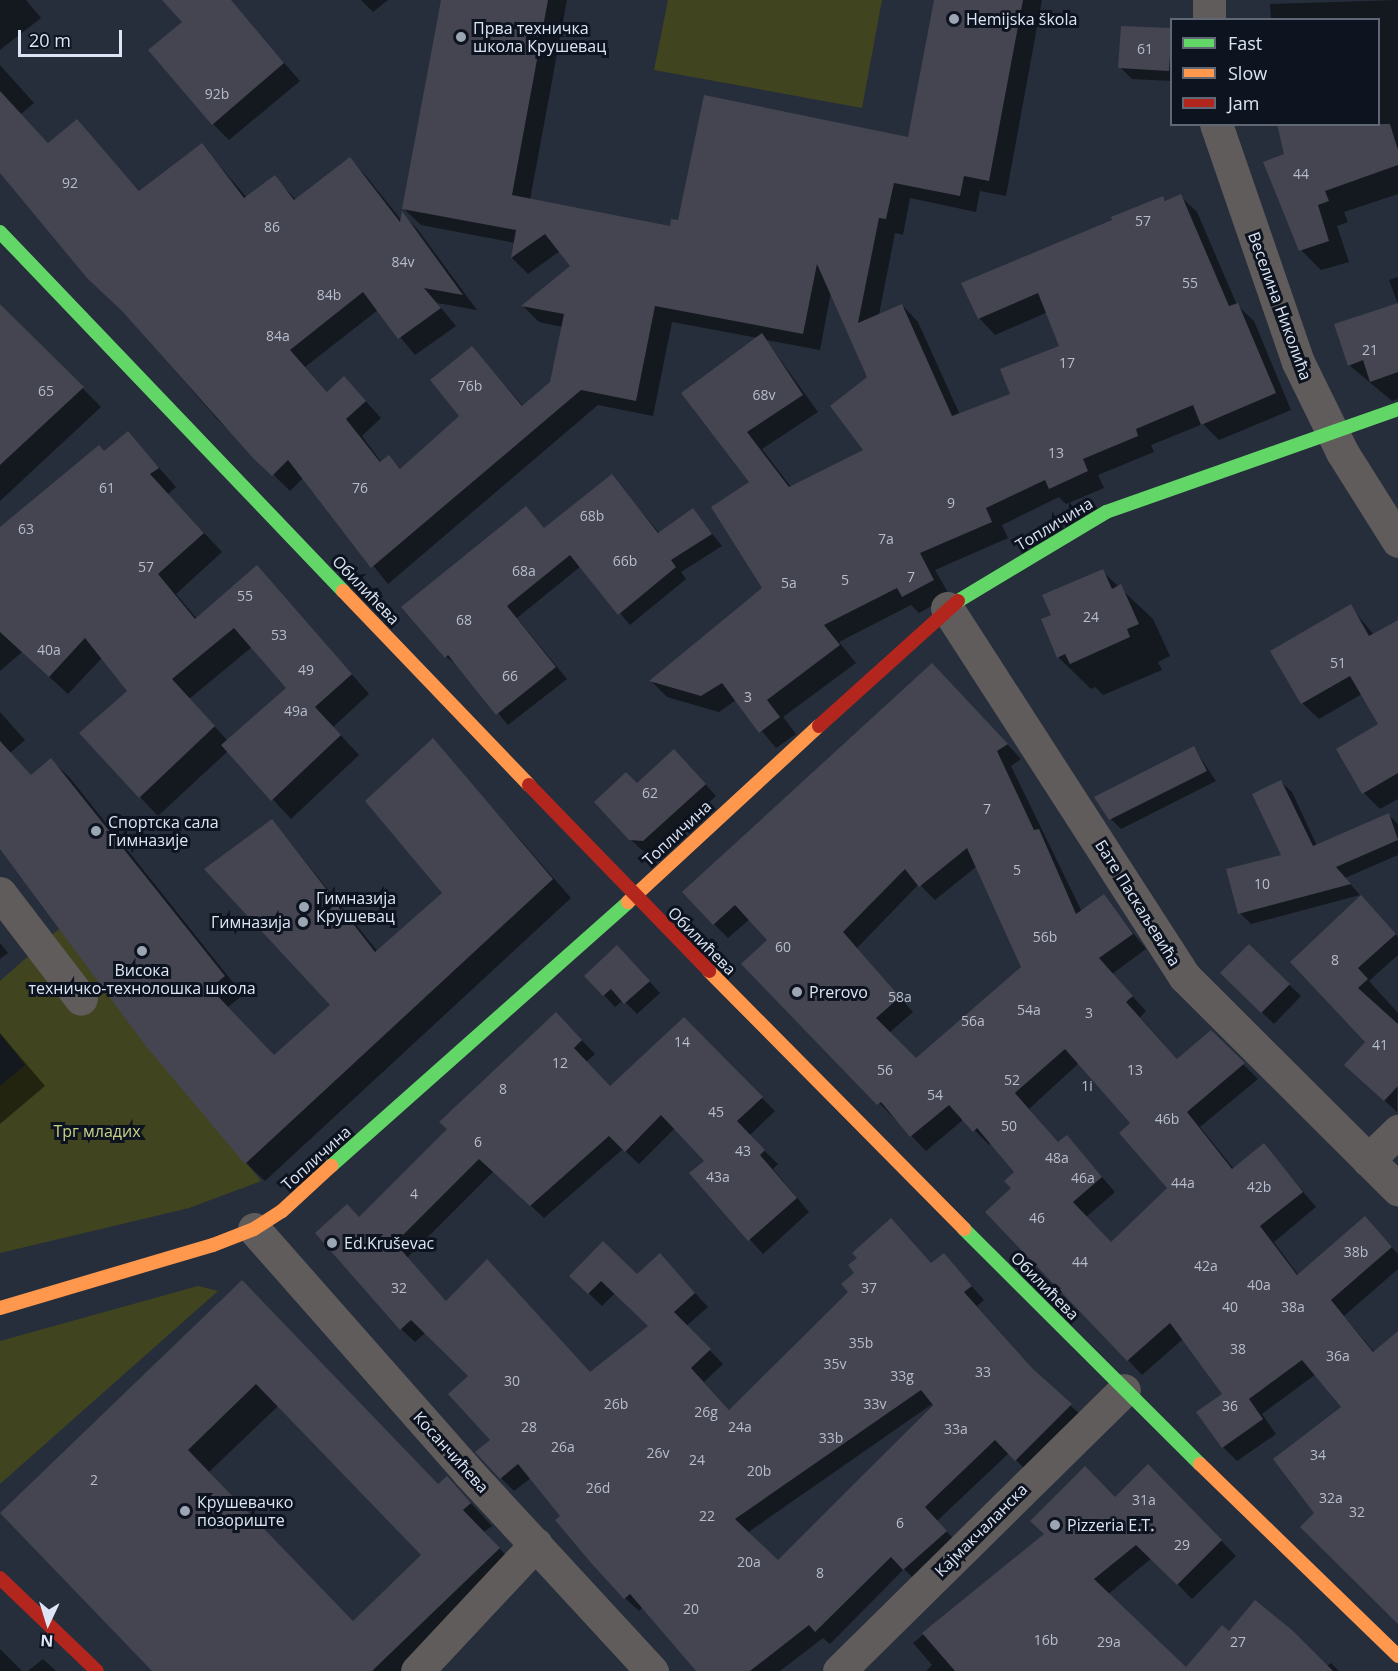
<!DOCTYPE html>
<meta charset="utf-8">
<style>
body{margin:0}
#map{position:relative;width:1398px;height:1671px;overflow:hidden;background:#262e3b;font-family:"Open Sans",sans-serif}
div>[style]{position:absolute}
[style*='--x']{left:calc(var(--x)*1px);top:calc(var(--y)*1px);width:calc(var(--w)*1px);rotate:calc(var(--a)*1deg)}
.green>*{inset:0;background:#40451f}
.shadow>*{inset:0;background:#0007}
.building>*{inset:0;background:#454451}
.street>*{height:33px;margin:-16.5px;padding:0 16.5px;transform-origin:16.5px;border-radius:16.5px;background:#605c5b}
.fast>*{height:14px;margin:-7px;padding:0 7px;transform-origin:7px;border-radius:7px;background:#63d668}
.slow>*{height:14px;margin:-7px;padding:0 7px;transform-origin:7px;border-radius:7px;background:#ff974d}
.jam>*{height:14px;margin:-7px;padding:0 7px;transform-origin:7px;border-radius:7px;background:#b3261e}
.dots>*{width:16px;height:16px;translate:-50% -50%;box-sizing:border-box;border:3px solid #0e141f;border-radius:50%}
span{translate:-50% -50%;white-space:nowrap;text-align:center;line-height:1.15;-webkit-text-stroke:6px #0e141f;paint-order:stroke}
.number-label{font-size:14px;color:#b6bdcc}
.number-label span{-webkit-text-stroke-width:0}
.poi-label{font-size:16px;color:#dce5f5}
.left{translate:0 -50%;text-align:left}
.right{translate:-100% -50%;text-align:right}
.street-label{font-size:16px;color:#dce5f5}
.park-label{font-size:16px;color:#c8d287}
.legend{position:absolute;left:1170px;top:18px;width:210px;height:108px;box-sizing:border-box;background:#0e141f;border:2px solid #606875;margin:0;padding:8px 10px;list-style:none;font-size:18px;color:#dce5f5}
.legend li{display:flex;align-items:center;gap:12px;height:30px}
.legend b{width:30px;border:2px solid #606875}
.north{position:absolute;left:18px;top:1593px;width:60px;height:60px;-webkit-text-stroke:4px #0e141f;paint-order:stroke;rotate:184deg;font-size:16px;font-weight:700;line-height:24px;text-align:center;color:#dce5f5}
.north::after{content:'';display:block;margin:auto;width:21px;height:27px;background:#dce5f5;clip-path:polygon(50% 0,100% 100%,50% 72%,0 100%)}
.scale{position:absolute;left:18px;top:30px;width:104px;height:27px;box-sizing:border-box;border:3px solid #dce5f5;border-top:0;padding-left:8px;font-size:18px;line-height:21px;white-space:nowrap;color:#dce5f5;-webkit-text-stroke:4px #0e141f;paint-order:stroke}
</style>
<div id="map">
<div class="green">
<i style="clip-path:polygon(668px 0,882px 0,862px 108px,654px 70px)"></i>
<i style="clip-path:polygon(61px 927px,261px 1181px,189px 1208px,0 1253px,0 1086px,25px 1065px,0 1034px,0 981px)"></i>
<i style="clip-path:polygon(198px 1286px,218px 1291px,0 1484px,0 1341px)"></i>
</div>
<div class="shadow">
<i style="clip-path:polygon(0 0,26px 0,41px 18px,0 50px)"></i>
<i style="clip-path:polygon(164px 0,206px 0,233px 5px,300px 81px,229px 140px,213px 124px,184px 22px)"></i>
<i style="clip-path:polygon(361px 0,388px 0,373px 12px)"></i>
<i style="clip-path:polygon(evenodd,442px 0,567px 0,530px 200px,671px 228px,909px 139px,935px 0,1042px 0,1006px 196px,980px 191px,976px 212px,910px 198px,903px 235px,895px 233px,879px 315px,902px 305px,918px 322px,960px 415px,1012px 395px,1061px 346px,1048px 312px,995px 335px,979px 318px,1114px 221px,1163px 198px,1167px 202px,1180px 196px,1197px 212px,1237px 305px,1254px 321px,1291px 410px,1219px 440px,1203px 424px,1151px 445px,1154px 452px,1098px 475px,1104px 488px,1066px 504px,1059px 497px,1002px 525px,1008px 538px,935px 570px,950px 596px,919px 613px,911px 605px,839px 642px,856px 663px,783px 717px,796px 734px,776px 748px,736px 700px,719px 712px,667px 697px,651px 681px,764px 589px,751px 482px,683px 393px,758px 338px,672px 322px,653px 416px,598px 405px,388px 584px,303px 478px,290px 491px,218px 420px,0 171px,0 65px,34px 103px,21px 114px,49px 144px,77px 121px,140px 192px,202px 145px,247px 198px,275px 177px,296px 200px,350px 159px,366px 176px,402px 221px,403px 214px,418px 230px,477px 310px,437px 303px,456px 326px,415px 355px,378px 310px,305px 367px,328px 393px,360px 395px,381px 418px,362px 436px,382px 463px,389px 457px,402px 470px,461px 416px,472px 348px,524px 407px,551px 383px,563px 327px,539px 322px,523px 306px,572px 266px,560px 251px,528px 274px,512px 258px,515px 243px,421px 225px,404px 209px,442px 0,831px 292px,869px 378px,866px 451px,791px 487px,762px 449px,818px 412px,766px 340px,820px 350px,831px 292px)"></i>
<i style="clip-path:polygon(1398px 0,1398px 194px,1344px 212px,1348px 222px,1337px 226px,1349px 262px,1321px 270px,1301px 250px,1286px 155px,1378px 124px,1378px 20px,1271px 20px,1270px 4px)"></i>
<i style="clip-path:polygon(1172px 30px,1172px 81px,1132px 79px,1120px 67px)"></i>
<i style="clip-path:polygon(1398px 277px,1398px 399px,1392px 401px,1349px 365px,1398px 304px,1389px 280px)"></i>
<i style="clip-path:polygon(0 304px,101px 407px,0 501px)"></i>
<i style="clip-path:polygon(evenodd,128px 433px,176px 487px,168px 494px,222px 552px,176px 594px,197px 619px,275px 586px,369px 694px,333px 727px,359px 755px,291px 819px,228px 751px,158px 816px,140px 797px,129px 691px,102px 658px,68px 694px,22px 652px,0 671px,0 529px,128px 433px,252px 647px,288px 688px,228px 741px,189px 699px,252px 647px)"></i>
<i style="clip-path:polygon(612px 476px,660px 534px,693px 510px,722px 546px,681px 572px,686px 579px,630px 625px,581px 566px,517px 618px,567px 679px,508px 725px,459px 666px,446px 657px,526px 508px,545px 529px)"></i>
<i style="clip-path:polygon(1102px 571px,1153px 619px,1170px 656px,1158px 662px,1162px 670px,1103px 695px,1095px 687px,1091px 689px,1058px 657px,1053px 615px)"></i>
<i style="clip-path:polygon(1350px 606px,1374px 635px,1398px 628px,1398px 799px,1380px 809px,1364px 793px,1338px 749px,1380px 725px,1362px 694px,1319px 719px,1302px 703px)"></i>
<i style="clip-path:polygon(evenodd,947px 680px,1021px 759px,1011px 766px,1082px 912px,1103px 896px,1146px 949px,1112px 974px,1146px 1011px,1140px 1017px,1178px 1060px,1211px 1032px,1258px 1079px,1200px 1127px,1234px 1169px,1264px 1145px,1316px 1207px,1274px 1242px,1299px 1276px,1379px 1233px,1398px 1254px,1398px 1269px,1344px 1316px,1375px 1353px,1398px 1333px,1398px 1621px,1316px 1514px,1343px 1407px,1316px 1374px,1262px 1414px,1276px 1434px,1237px 1461px,1223px 1447px,1224px 1394px,1183px 1339px,1142px 1375px,1128px 1360px,1013px 1188px,1016px 1172px,991px 1143px,989px 1145px,964px 1119px,926px 1151px,744px 964px,769px 940px,750px 919px,728px 938px,714px 924px,947px 680px,977px 866px,1023px 967px,916px 1060px,889px 1033px,913px 1012px,857px 948px,919px 884px,935px 900px,977px 866px,947px 680px,1079px 1063px,1132px 1123px,1169px 1188px,1112px 1244px,1086px 1217px,1115px 1192px,1067px 1137px,1059px 1144px,1029px 1109px,1079px 1063px)"></i>
<i style="clip-path:polygon(0 712px,25px 740px,10px 753px,32px 777px,51px 760px,70px 778px,243px 995px,228px 1007px,275px 1057px,332px 1005px,272px 820px,378px 952px,444px 893px,433px 740px,571px 898px,265px 1181px,246px 1163px,0 847px)"></i>
<i style="clip-path:polygon(1194px 748px,1216px 781px,1121px 829px,1111px 819px)"></i>
<i style="clip-path:polygon(686px 763px,716px 796px,655px 852px,643px 851px,630px 839px,637px 785px)"></i>
<i style="clip-path:polygon(1281px 782px,1292px 792px,1317px 846px,1389px 815px,1398px 824px,1398px 855px,1345px 878px,1360px 895px,1251px 924px,1240px 913px,1283px 856px)"></i>
<i style="clip-path:polygon(1373px 909px,1398px 937px,1398px 955px,1369px 981px,1398px 1013px,1397px 1112px,1358px 1076px,1367px 1042px,1292px 962px)"></i>
<i style="clip-path:polygon(0 943px,8px 953px,0 959px)"></i>
<i style="clip-path:polygon(1249px 946px,1301px 996px,1274px 1024px,1222px 973px)"></i>
<i style="clip-path:polygon(629px 959px,660px 993px,637px 1014px,623px 1000px,615px 1007px,604px 995px)"></i>
<i style="clip-path:polygon(evenodd,683px 1019px,775px 1111px,749px 1136px,778px 1164px,773px 1169px,809px 1212px,763px 1254px,691px 1174px,706px 1161px,675px 1128px,639px 1164px,623px 1149px,544px 1218px,494px 1171px,407px 1258px,447px 1302px,591px 1373px,650px 1326px,615px 1293px,602px 1306px,571px 1276px,637px 1276px,673px 1269px,708px 1307px,686px 1326px,723px 1364px,704px 1382px,730px 1411px,944px 1255px,984px 1300px,977px 1306px,1040px 1377px,1085px 1419px,1029px 1473px,1009px 1453px,937px 1521px,959px 1545px,917px 1582px,904px 1569px,830px 1644px,823px 1638px,780px 1671px,698px 1671px,643px 1607px,639px 1611px,625px 1598px,531px 1478px,514px 1491px,501px 1478px,470px 1376px,425px 1333px,415px 1342px,401px 1329px,359px 1219px,569px 1027px,595px 1054px,586px 1062px,610px 1088px,683px 1019px,935px 1402px,779px 1562px,747px 1533px,935px 1402px)"></i>
<i style="clip-path:polygon(0 1033px,45px 1086px,0 1124px)"></i>
<i style="clip-path:polygon(evenodd,263px 1304px,438px 1485px,447px 1478px,468px 1500px,492px 1526px,484px 1532px,521px 1571px,416px 1671px,155px 1671px,2px 1512px,263px 1304px,279px 1405px,424px 1555px,353px 1622px,209px 1472px,279px 1405px)"></i>
<i style="clip-path:polygon(1148px 1466px,1236px 1556px,1192px 1599px,1152px 1558px,1107px 1595px,1186px 1669px,1229px 1633px,1327px 1666px,1331px 1663px,1339px 1671px,926px 1671px,932px 1665px,913px 1643px,1046px 1535px,1115px 1499px)"></i>
<i style="clip-path:polygon(0 1649px,22px 1671px,0 1671px)"></i>
<i style="clip-path:polygon(43px 1659px,56px 1671px,28px 1671px)"></i>
</div>
<div class="building">
<i style="clip-path:polygon(162px 0,231px 0,284px 63px,212px 125px,148px 50px,182px 22px)"></i>
<i style="clip-path:polygon(441px 0,548px 0,512px 195px,670px 226px,671px 219px,678px 220px,704px 95px,908px 137px,934px 0,1023px 0,989px 181px,964px 176px,960px 196px,894px 183px,886px 219px,879px 218px,858px 323px,902px 304px,952px 416px,1010px 394px,1000px 369px,1059px 346px,1038px 293px,978px 319px,961px 283px,1112px 220px,1111px 217px,1163px 196px,1165px 201px,1181px 194px,1229px 306px,1238px 303px,1276px 393px,1201px 425px,1193px 405px,1136px 429px,1138px 436px,1083px 459px,1088px 471px,1049px 489px,1045px 480px,986px 508px,992px 522px,920px 553px,934px 580px,902px 597px,897px 588px,824px 625px,840px 645px,767px 700px,780px 717px,759px 733px,722px 683px,701px 696px,649px 681px,762px 588px,711px 507px,749px 482px,681px 393px,762px 333px,803px 395px,747px 432px,789px 487px,863px 450px,830px 406px,867px 377px,817px 264px,803px 334px,655px 306px,636px 401px,581px 390px,371px 568px,288px 460px,272px 476px,253px 458px,122px 311px,87px 278px,0 173px,0 91px,48px 143px,77px 119px,139px 191px,202px 143px,244px 198px,275px 175px,294px 200px,350px 157px,400px 222px,402px 211px,463px 295px,424px 288px,441px 308px,398px 339px,363px 292px,290px 350px,327px 392px,344px 376px,366px 401px,346px 419px,380px 462px,389px 455px,400px 469px,459px 416px,430px 380px,472px 346px,522px 406px,550px 382px,564px 314px,521px 306px,570px 266px,545px 234px,511px 258px,516px 230px,402px 209px)"></i>
<i style="clip-path:polygon(1121px 26px,1172px 28px,1169px 71px,1118px 68px)"></i>
<i style="clip-path:polygon(1277px 124px,1390px 124px,1398px 150px,1398px 165px,1325px 191px,1329px 201px,1318px 205px,1329px 241px,1299px 251px,1263px 162px,1284px 154px)"></i>
<i style="clip-path:polygon(1398px 303px,1398px 372px,1370px 382px,1363px 360px,1348px 366px,1334px 324px)"></i>
<i style="clip-path:polygon(0 304px,84px 387px,0 465px)"></i>
<i style="clip-path:polygon(128px 431px,159px 468px,150px 474px,204px 533px,158px 574px,195px 619px,257px 565px,352px 674px,315px 707px,341px 735px,271px 801px,221px 745px,286px 688px,234px 628px,172px 679px,215px 726px,139px 798px,79px 733px,127px 691px,85px 638px,49px 677px,0 632px,0 527px,99px 445px,104px 451px)"></i>
<i style="clip-path:polygon(612px 474px,658px 533px,693px 508px,712px 534px,671px 560px,676px 567px,618px 615px,570px 555px,507px 606px,556px 667px,496px 715px,448px 655px,445px 658px,401px 607px,526px 506px,544px 528px)"></i>
<i style="clip-path:polygon(1103px 569px,1112px 589px,1121px 584px,1139px 624px,1127px 629px,1130px 637px,1070px 664px,1065px 654px,1057px 658px,1041px 619px,1051px 615px,1042px 595px)"></i>
<i style="clip-path:polygon(1351px 604px,1369px 636px,1398px 620px,1398px 773px,1362px 794px,1336px 749px,1378px 724px,1350px 676px,1301px 704px,1270px 651px)"></i>
<i style="clip-path:polygon(evenodd,932px 663px,1008px 744px,997px 751px,1034px 830px,1039px 829px,1076px 914px,1104px 894px,1133px 934px,1099px 958px,1133px 996px,1126px 1002px,1177px 1059px,1211px 1030px,1245px 1063px,1187px 1112px,1232px 1169px,1264px 1143px,1303px 1192px,1260px 1226px,1297px 1275px,1365px 1216px,1392px 1247px,1331px 1300px,1373px 1352px,1398px 1331px,1398px 1624px,1300px 1527px,1314px 1513px,1273px 1459px,1341px 1407px,1302px 1360px,1249px 1399px,1263px 1419px,1222px 1448px,1196px 1412px,1222px 1394px,1170px 1323px,1127px 1361px,985px 1212px,1011px 1188px,1004px 1181px,1014px 1172px,977px 1128px,973px 1132px,949px 1105px,910px 1137px,881px 1102px,877px 1105px,741px 964px,767px 940px,735px 905px,713px 925px,682px 892px,932px 663px,967px 848px,1021px 967px,916px 1058px,876px 1018px,900px 997px,843px 932px,905px 869px,919px 887px,967px 848px,932px 663px,1065px 1049px,1130px 1123px,1119px 1133px,1167px 1188px,1111px 1242px,1073px 1202px,1102px 1177px,1067px 1135px,1058px 1142px,1015px 1093px,1065px 1049px)"></i>
<i style="clip-path:polygon(433px 738px,553px 879px,245px 1164px,145px 1045px,0 849px,0 741px,31px 775px,51px 758px,225px 976px,210px 988px,274px 1055px,330px 1005px,204px 869px,272px 819px,375px 952px,442px 893px,365px 801px)"></i>
<i style="clip-path:polygon(1194px 746px,1207px 771px,1109px 820px,1094px 797px)"></i>
<i style="clip-path:polygon(674px 749px,706px 784px,643px 841px,629px 840px,594px 802px,626px 772px,637px 783px)"></i>
<i style="clip-path:polygon(1281px 780px,1313px 846px,1389px 813px,1398px 840px,1336px 867px,1351px 884px,1238px 914px,1226px 869px,1281px 855px,1252px 794px)"></i>
<i style="clip-path:polygon(1361px 895px,1396px 934px,1358px 968px,1368px 979px,1358px 988px,1398px 1024px,1398px 1086px,1384px 1101px,1344px 1065px,1365px 1042px,1290px 962px)"></i>
<i style="clip-path:polygon(1249px 944px,1290px 984px,1261px 1013px,1220px 973px)"></i>
<i style="clip-path:polygon(617px 945px,650px 981px,624px 1004px,611px 989px,603px 996px,584px 976px)"></i>
<i style="clip-path:polygon(evenodd,556px 1012px,582px 1040px,574px 1048px,610px 1086px,684px 1017px,763px 1097px,737px 1121px,765px 1150px,760px 1155px,797px 1198px,748px 1241px,689px 1173px,704px 1161px,661px 1115px,625px 1152px,609px 1136px,530px 1206px,479px 1159px,395px 1243px,446px 1301px,487px 1259px,590px 1372px,648px 1326px,601px 1281px,588px 1294px,569px 1276px,603px 1241px,637px 1274px,660px 1253px,695px 1293px,674px 1312px,711px 1349px,691px 1368px,729px 1410px,848px 1292px,841px 1284px,854px 1273px,848px 1265px,857px 1258px,852px 1253px,891px 1218px,931px 1263px,944px 1253px,972px 1286px,964px 1292px,1033px 1369px,1072px 1404px,1015px 1461px,995px 1440px,925px 1507px,947px 1531px,903px 1570px,891px 1557px,815px 1632px,809px 1625px,750px 1671px,696px 1671px,630px 1594px,624px 1599px,592px 1564px,555px 1520px,560px 1516px,518px 1464px,500px 1479px,475px 1452px,490px 1440px,448px 1394px,468px 1376px,411px 1320px,400px 1330px,315px 1233px,347px 1204px,359px 1217px,447px 1129px,439px 1122px,556px 1012px,921px 1390px,933px 1405px,778px 1560px,735px 1519px,921px 1390px)"></i>
<i style="clip-path:polygon(evenodd,242px 1280px,438px 1484px,447px 1476px,471px 1503px,463px 1510px,500px 1548px,372px 1671px,152px 1671px,0 1513px,242px 1280px,256px 1384px,421px 1555px,353px 1621px,188px 1450px,256px 1384px)"></i>
<i style="clip-path:polygon(1148px 1464px,1222px 1540px,1177px 1585px,1136px 1545px,1094px 1579px,1186px 1667px,1222px 1625px,1229px 1631px,1255px 1600px,1292px 1630px,1333px 1671px,955px 1671px,922px 1633px,1044px 1534px,1030px 1521px,1085px 1466px,1115px 1497px)"></i>
</div>
<div class="street">
<i style="--x:1209;--y:20;--w:20;--a:-90"></i>
<i style="--x:1216;--y:124;--w:252;--a:71"></i>
<i style="--x:1298;--y:362;--w:100;--a:63.9"></i>
<i style="--x:1342;--y:452;--w:105;--a:57.8"></i>
<i style="--x:947;--y:608;--w:439;--a:57.2"></i>
<i style="--x:1185;--y:977;--w:301;--a:44.9"></i>
<i style="--x:0;--y:893;--w:133;--a:52.6"></i>
<i style="--x:1368;--y:1160;--w:42;--a:-44"></i>
<i style="--x:254;--y:1229;--w:325;--a:48.6"></i>
<i style="--x:469;--y:1473;--w:270;--a:47.3"></i>
<i style="--x:417;--y:1671;--w:174;--a:-46.9"></i>
<i style="--x:839;--y:1671;--w:400;--a:-44.6"></i>
</div>
<div class="fast">
<i style="--x:0;--y:232;--w:497;--a:46.3"></i>
<i style="--x:958;--y:601;--w:173;--a:-31"></i>
<i style="--x:1106;--y:512;--w:310;--a:-19.4"></i>
<i style="--x:331;--y:1166;--w:397;--a:-41.6"></i>
<i style="--x:964;--y:1229;--w:333;--a:44.9"></i>
</div>
<div class="slow">
<i style="--x:343;--y:591;--w:269;--a:46.2"></i>
<i style="--x:628;--y:902;--w:260;--a:-42.7"></i>
<i style="--x:709;--y:971;--w:363;--a:45.3"></i>
<i style="--x:0;--y:1308;--w:222;--a:-16.5"></i>
<i style="--x:213;--y:1245;--w:44;--a:-21.3"></i>
<i style="--x:254;--y:1229;--w:33;--a:-33"></i>
<i style="--x:282;--y:1211;--w:67;--a:-42.6"></i>
<i style="--x:1200;--y:1464;--w:276;--a:44.1"></i>
</div>
<div class="jam">
<i style="--x:819;--y:726;--w:187;--a:-42"></i>
<i style="--x:529;--y:785;--w:259;--a:45.9"></i>
<i style="--x:0;--y:1578;--w:134;--a:43.8"></i>
</div>
<div class="dots">
<i style="left:954px;top:19px;background:#9ca5b4"></i>
<i style="left:461px;top:37px;background:#9ca5b4"></i>
<i style="left:96px;top:831px;background:#9ca5b4"></i>
<i style="left:304px;top:907px;background:#9ca5b4"></i>
<i style="left:303px;top:922px;background:#9ca5b4"></i>
<i style="left:142px;top:951px;background:#9ca5b4"></i>
<i style="left:797px;top:992px;background:#9ca5b4"></i>
<i style="left:332px;top:1243px;background:#9ca5b4"></i>
<i style="left:185px;top:1511px;background:#9ca5b4"></i>
<i style="left:1055px;top:1525px;background:#9ca5b4"></i>
</div>
<div class="number-label">
<span style="left:1145px;top:49px">61</span>
<span style="left:217px;top:94px">92b</span>
<span style="left:1301px;top:174px">44</span>
<span style="left:70px;top:183px">92</span>
<span style="left:1143px;top:221px">57</span>
<span style="left:272px;top:227px">86</span>
<span style="left:403px;top:262px">84v</span>
<span style="left:1190px;top:283px">55</span>
<span style="left:329px;top:295px">84b</span>
<span style="left:278px;top:336px">84a</span>
<span style="left:1370px;top:350px">21</span>
<span style="left:1067px;top:363px">17</span>
<span style="left:470px;top:386px">76b</span>
<span style="left:46px;top:391px">65</span>
<span style="left:764px;top:395px">68v</span>
<span style="left:1056px;top:453px">13</span>
<span style="left:107px;top:488px">61</span>
<span style="left:360px;top:488px">76</span>
<span style="left:951px;top:503px">9</span>
<span style="left:592px;top:516px">68b</span>
<span style="left:26px;top:529px">63</span>
<span style="left:886px;top:539px">7a</span>
<span style="left:625px;top:561px">66b</span>
<span style="left:146px;top:567px">57</span>
<span style="left:524px;top:571px">68a</span>
<span style="left:911px;top:577px">7</span>
<span style="left:845px;top:580px">5</span>
<span style="left:789px;top:583px">5a</span>
<span style="left:245px;top:596px">55</span>
<span style="left:1091px;top:617px">24</span>
<span style="left:464px;top:620px">68</span>
<span style="left:279px;top:635px">53</span>
<span style="left:49px;top:650px">40a</span>
<span style="left:1338px;top:663px">51</span>
<span style="left:306px;top:670px">49</span>
<span style="left:510px;top:676px">66</span>
<span style="left:748px;top:697px">3</span>
<span style="left:296px;top:711px">49a</span>
<span style="left:650px;top:793px">62</span>
<span style="left:987px;top:809px">7</span>
<span style="left:1017px;top:870px">5</span>
<span style="left:1262px;top:884px">10</span>
<span style="left:1045px;top:937px">56b</span>
<span style="left:783px;top:947px">60</span>
<span style="left:1335px;top:960px">8</span>
<span style="left:900px;top:997px">58a</span>
<span style="left:1029px;top:1010px">54a</span>
<span style="left:1089px;top:1013px">3</span>
<span style="left:973px;top:1021px">56a</span>
<span style="left:682px;top:1042px">14</span>
<span style="left:1380px;top:1045px">41</span>
<span style="left:560px;top:1063px">12</span>
<span style="left:885px;top:1070px">56</span>
<span style="left:1135px;top:1070px">13</span>
<span style="left:1012px;top:1080px">52</span>
<span style="left:1087px;top:1086px">1i</span>
<span style="left:503px;top:1089px">8</span>
<span style="left:935px;top:1095px">54</span>
<span style="left:716px;top:1112px">45</span>
<span style="left:1167px;top:1119px">46b</span>
<span style="left:1009px;top:1126px">50</span>
<span style="left:478px;top:1142px">6</span>
<span style="left:743px;top:1151px">43</span>
<span style="left:1057px;top:1158px">48a</span>
<span style="left:718px;top:1177px">43a</span>
<span style="left:1083px;top:1178px">46a</span>
<span style="left:1183px;top:1183px">44a</span>
<span style="left:1259px;top:1187px">42b</span>
<span style="left:414px;top:1194px">4</span>
<span style="left:1037px;top:1218px">46</span>
<span style="left:1356px;top:1252px">38b</span>
<span style="left:1080px;top:1262px">44</span>
<span style="left:1206px;top:1266px">42a</span>
<span style="left:1259px;top:1285px">40a</span>
<span style="left:399px;top:1288px">32</span>
<span style="left:869px;top:1288px">37</span>
<span style="left:1230px;top:1307px">40</span>
<span style="left:1293px;top:1307px">38a</span>
<span style="left:861px;top:1343px">35b</span>
<span style="left:1238px;top:1349px">38</span>
<span style="left:1338px;top:1356px">36a</span>
<span style="left:835px;top:1364px">35v</span>
<span style="left:983px;top:1372px">33</span>
<span style="left:902px;top:1376px">33g</span>
<span style="left:512px;top:1381px">30</span>
<span style="left:616px;top:1404px">26b</span>
<span style="left:875px;top:1404px">33v</span>
<span style="left:1230px;top:1406px">36</span>
<span style="left:706px;top:1412px">26g</span>
<span style="left:529px;top:1427px">28</span>
<span style="left:740px;top:1427px">24a</span>
<span style="left:956px;top:1429px">33a</span>
<span style="left:831px;top:1438px">33b</span>
<span style="left:563px;top:1447px">26a</span>
<span style="left:658px;top:1453px">26v</span>
<span style="left:1318px;top:1455px">34</span>
<span style="left:697px;top:1460px">24</span>
<span style="left:759px;top:1471px">20b</span>
<span style="left:94px;top:1480px">2</span>
<span style="left:598px;top:1488px">26d</span>
<span style="left:1331px;top:1498px">32a</span>
<span style="left:1144px;top:1500px">31a</span>
<span style="left:1357px;top:1512px">32</span>
<span style="left:707px;top:1516px">22</span>
<span style="left:900px;top:1523px">6</span>
<span style="left:1182px;top:1545px">29</span>
<span style="left:749px;top:1562px">20a</span>
<span style="left:820px;top:1573px">8</span>
<span style="left:691px;top:1609px">20</span>
<span style="left:1046px;top:1640px">16b</span>
<span style="left:1109px;top:1642px">29a</span>
<span style="left:1238px;top:1642px">27</span>
</div>
<div class="poi-label">
<span class="left" style="left:966px;top:19px">Hemijska škola</span>
<span class="left" style="left:473px;top:37px">Прва техничка<br>школа Крушевац</span>
<span class="left" style="left:108px;top:831px">Спортска сала<br>Гимназије</span>
<span class="left" style="left:316px;top:907px">Гимназија<br>Крушевац</span>
<span class="right" style="left:291px;top:922px">Гимназија</span>
<span style="left:142px;top:979px">Висока<br>техничко-технолошка школа</span>
<span class="left" style="left:809px;top:992px">Prerovo</span>
<span class="left" style="left:344px;top:1243px">Ed.Kruševac</span>
<span class="left" style="left:197px;top:1511px">Крушевачко<br>позориште</span>
<span class="left" style="left:1067px;top:1525px">Pizzeria E.T.</span>
</div>
<div class="street-label">
<span style="left:1280px;top:306px;rotate:70deg">Веселина Николића</span>
<span style="left:1054px;top:524px;rotate:-31deg">Топличина</span>
<span style="left:366px;top:590px;rotate:46deg">Обилићева</span>
<span style="left:677px;top:833px;rotate:-43deg">Топличина</span>
<span style="left:1138px;top:903px;rotate:58deg">Бате Паскаљевића</span>
<span style="left:702px;top:941px;rotate:45deg">Обилићева</span>
<span style="left:316px;top:1158px;rotate:-42deg">Топличина</span>
<span style="left:1045px;top:1286px;rotate:45deg">Обилићева</span>
<span style="left:451px;top:1452px;rotate:48deg">Косанчићева</span>
<span style="left:981px;top:1530px;rotate:-45deg">Кајмакчаланска</span>
</div>
<div class="park-label">
<span style="left:97px;top:1131px">Трг младих</span>
</div>
<ul class="legend">
<li><b style="height:8px;background:#63d668"></b>Fast</li>
<li><b style="height:8px;background:#ff974d"></b>Slow</li>
<li><b style="height:8px;background:#b3261e"></b>Jam</li>
</ul>
<div class="north">N</div>
<div class="scale">20 m</div>
</div>
